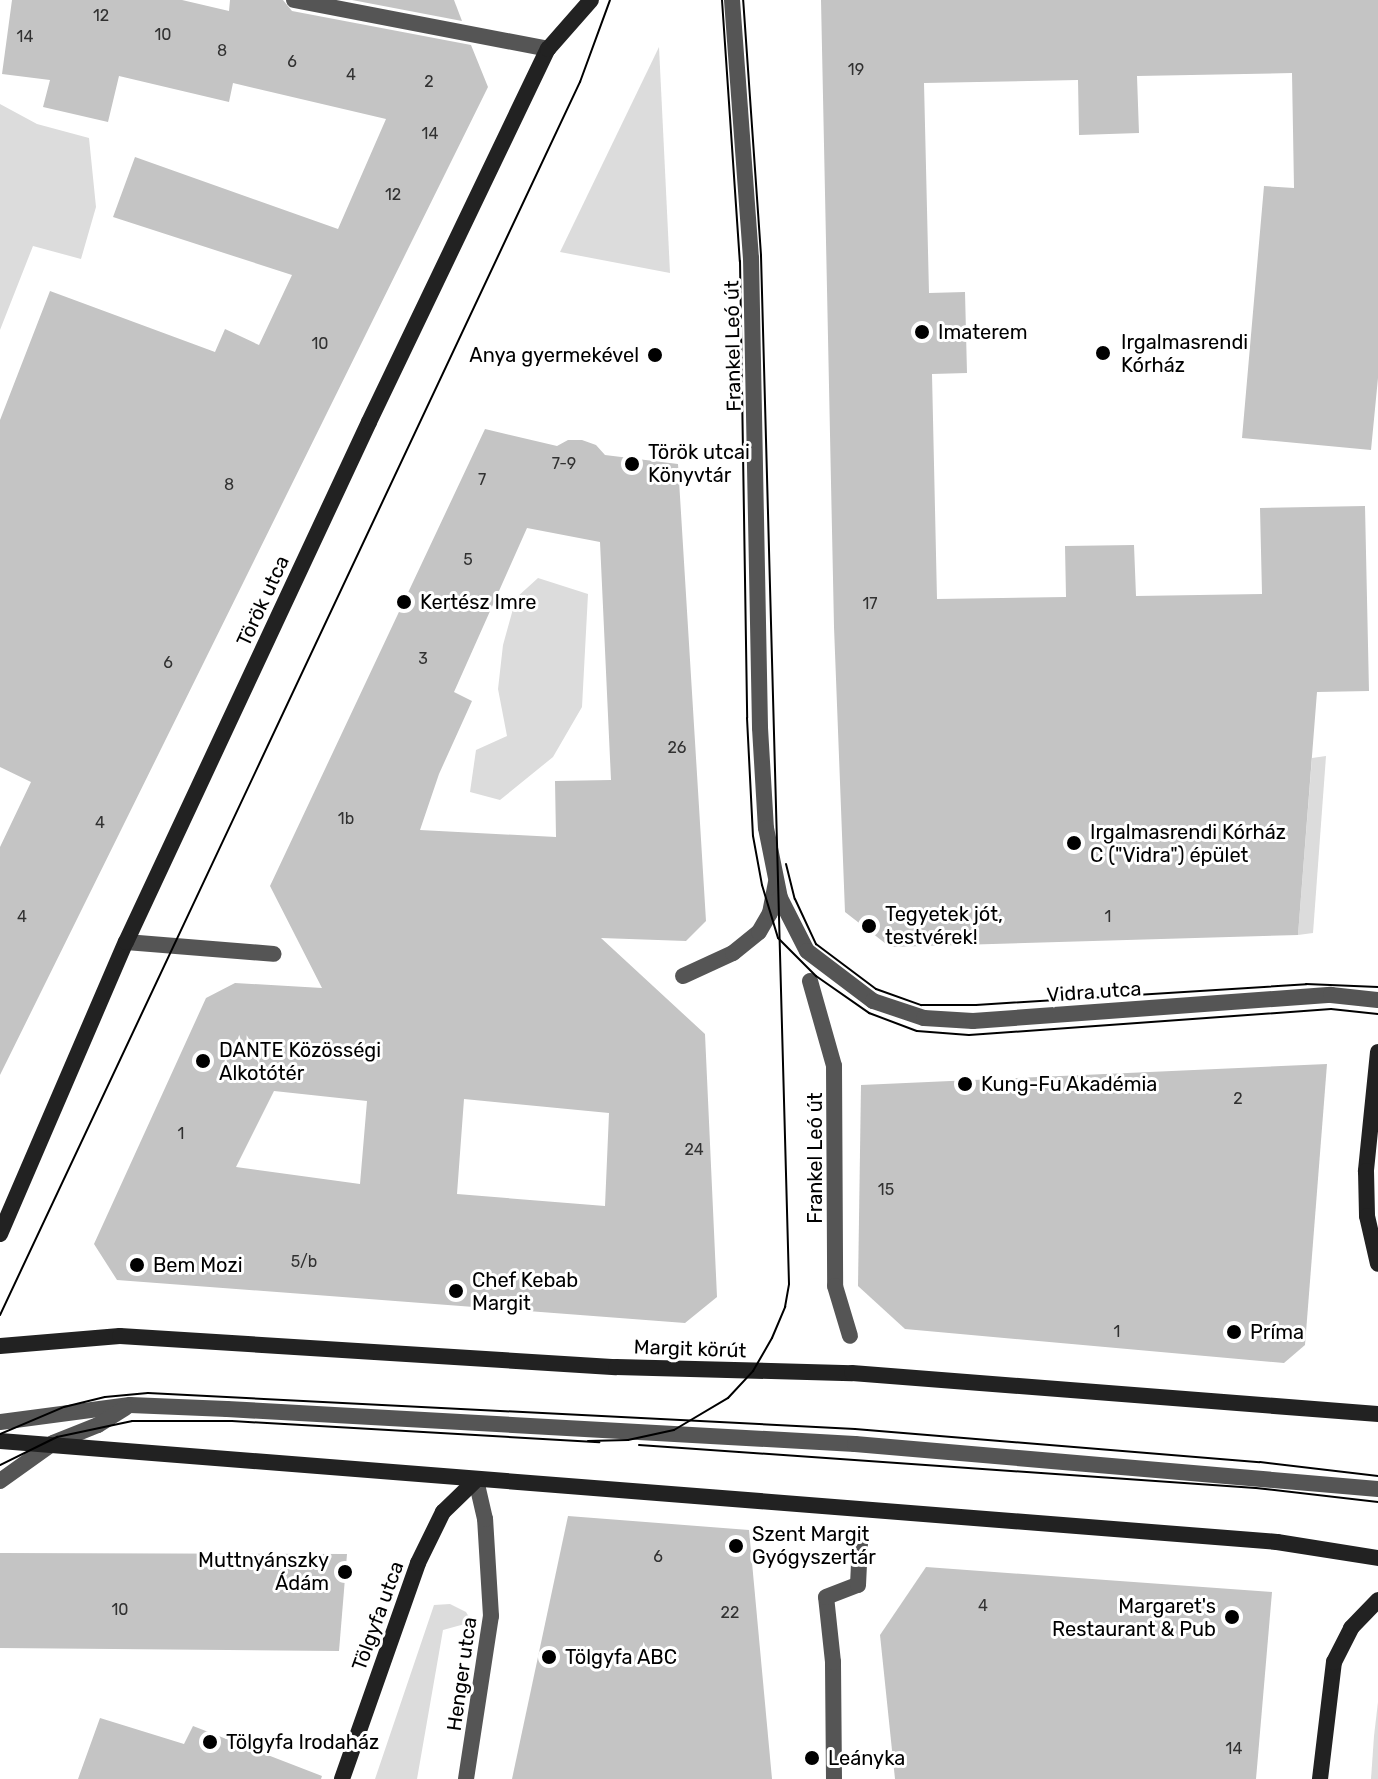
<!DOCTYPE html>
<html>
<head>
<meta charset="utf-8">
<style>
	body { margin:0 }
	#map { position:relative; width:1378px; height:1779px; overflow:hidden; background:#fff; font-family:Rubik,sans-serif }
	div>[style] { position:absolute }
	.green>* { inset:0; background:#dcdcdc }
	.building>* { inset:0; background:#c4c4c4 }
	.lane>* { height:16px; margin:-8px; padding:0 8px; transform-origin:8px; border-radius:8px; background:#555 }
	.street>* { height:16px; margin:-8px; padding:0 8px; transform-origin:8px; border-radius:8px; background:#555 }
	.secondary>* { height:16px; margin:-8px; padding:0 8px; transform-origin:8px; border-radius:8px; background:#222 }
	.tram>* { height:2px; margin:-1px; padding:0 1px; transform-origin:1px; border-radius:1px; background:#000 }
	.dots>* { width:22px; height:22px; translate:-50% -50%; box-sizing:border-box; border:4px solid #fff; border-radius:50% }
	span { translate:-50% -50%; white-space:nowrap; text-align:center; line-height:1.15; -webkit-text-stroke:6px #fff; paint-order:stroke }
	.number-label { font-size:16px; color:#313131 }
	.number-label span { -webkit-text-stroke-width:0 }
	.poi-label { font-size:20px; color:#000 }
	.left { translate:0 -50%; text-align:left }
	.right { translate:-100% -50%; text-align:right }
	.street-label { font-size:20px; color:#000 }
</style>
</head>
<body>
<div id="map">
	<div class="green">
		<i style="clip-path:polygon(659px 47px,670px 273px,560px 252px)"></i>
		<i style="clip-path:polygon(0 104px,37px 124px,89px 138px,96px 207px,81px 259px,33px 246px,0 330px)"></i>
		<i style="clip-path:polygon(538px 578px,588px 594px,582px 707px,553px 757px,500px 800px,470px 792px,476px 750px,507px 736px,498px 689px,503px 645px,516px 598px)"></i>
		<i style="clip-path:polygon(1326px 756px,1313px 933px,1298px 935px,1312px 758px)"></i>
		<i style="clip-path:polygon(450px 1604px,466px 1612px,472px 1622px,443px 1630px,417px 1779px,375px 1779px,434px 1605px)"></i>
		<i style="clip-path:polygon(1378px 1702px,1378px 1779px,1371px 1779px,1374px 1736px)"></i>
	</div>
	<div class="building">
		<i style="clip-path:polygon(12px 0,182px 0,229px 11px,230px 0,283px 0,292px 11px,471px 45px,488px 87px,0 1075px,0 847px,31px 782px,0 767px,0 420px,50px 291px,215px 352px,225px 329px,259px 345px,292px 275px,113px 217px,135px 157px,338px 229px,386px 119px,233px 83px,229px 102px,119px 76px,108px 122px,43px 107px,50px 80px,2px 74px)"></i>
		<i style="clip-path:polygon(352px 0,454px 0,462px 21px)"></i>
		<i style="clip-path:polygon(821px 0,1378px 0,1378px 378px,1371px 450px,1242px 438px,1264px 186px,1294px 188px,1292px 73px,1137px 76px,1139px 133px,1079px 135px,1078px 80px,924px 83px,929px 293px,965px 292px,967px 373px,932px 374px,937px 599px,1066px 597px,1065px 546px,1134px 545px,1136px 596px,1262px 594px,1260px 508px,1365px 506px,1369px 691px,1317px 692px,1298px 935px,890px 947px,845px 912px,834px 627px)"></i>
		<i style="clip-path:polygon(evenodd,485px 429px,557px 446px,568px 440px,582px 440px,596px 445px,605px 455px,678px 464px,706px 921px,686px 941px,601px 938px,705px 1034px,717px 1297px,685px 1323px,117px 1280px,94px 1244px,206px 998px,235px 983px,322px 988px,270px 886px,485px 429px,527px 528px,600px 542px,611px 780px,555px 781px,556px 837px,420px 830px,439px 774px,472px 701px,454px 692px,527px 528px,485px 429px,274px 1091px,367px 1101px,360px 1184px,236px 1167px,274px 1091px,485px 429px,464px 1099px,609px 1113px,605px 1206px,457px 1194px,464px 1099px)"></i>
		<i style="clip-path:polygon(1327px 1064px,1305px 1345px,1284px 1363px,905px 1329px,858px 1286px,861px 1085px)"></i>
		<i style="clip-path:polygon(568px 1516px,749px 1530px,772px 1779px,512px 1779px)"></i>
		<i style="clip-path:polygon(0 1553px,347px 1554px,339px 1651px,0 1648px)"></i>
		<i style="clip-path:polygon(926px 1567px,1272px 1592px,1256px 1779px,895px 1779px,880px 1635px)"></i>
		<i style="clip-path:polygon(100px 1718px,184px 1744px,193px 1726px,322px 1776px,321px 1779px,78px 1779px)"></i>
	</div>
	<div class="lane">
		<i style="left:126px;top:942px;width:148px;rotate:4.6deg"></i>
		<i style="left:683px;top:976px;width:55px;rotate:-24.7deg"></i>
		<i style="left:733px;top:953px;width:33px;rotate:-39deg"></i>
		<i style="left:759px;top:932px;width:22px;rotate:-60deg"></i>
		<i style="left:770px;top:913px;width:31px;rotate:-79deg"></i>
		<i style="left:0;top:1422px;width:131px;rotate:-7.5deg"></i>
		<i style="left:130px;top:1405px;width:97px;rotate:2.4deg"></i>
		<i style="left:227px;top:1409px;width:629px;rotate:3.19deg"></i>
		<i style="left:855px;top:1444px;width:525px;rotate:4.92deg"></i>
		<i style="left:53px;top:1443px;width:48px;rotate:-21.8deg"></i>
		<i style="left:98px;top:1425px;width:32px;rotate:-32deg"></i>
	</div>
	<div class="street">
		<i style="left:294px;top:0;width:259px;rotate:10.9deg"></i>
		<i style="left:732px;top:0;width:259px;rotate:85.8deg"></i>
		<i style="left:751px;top:258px;width:470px;rotate:88.9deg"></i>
		<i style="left:760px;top:728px;width:100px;rotate:86.6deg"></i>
		<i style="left:766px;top:828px;width:71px;rotate:78.7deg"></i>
		<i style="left:780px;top:898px;width:59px;rotate:63deg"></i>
		<i style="left:807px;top:951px;width:83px;rotate:37.1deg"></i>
		<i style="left:873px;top:1001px;width:54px;rotate:18.4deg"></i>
		<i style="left:924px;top:1018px;width:49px;rotate:3.5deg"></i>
		<i style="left:973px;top:1021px;width:359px;rotate:-4.2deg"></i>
		<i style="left:1331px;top:995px;width:47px;rotate:6.1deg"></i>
		<i style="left:810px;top:981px;width:88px;rotate:74.2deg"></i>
		<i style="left:834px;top:1066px;width:220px;rotate:89.7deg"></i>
		<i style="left:835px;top:1286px;width:52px;rotate:73.3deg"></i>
		<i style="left:0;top:1481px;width:65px;rotate:-35.6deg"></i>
		<i style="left:466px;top:1779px;width:165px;rotate:-81.3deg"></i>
		<i style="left:491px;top:1616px;width:97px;rotate:-93.5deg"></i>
		<i style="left:485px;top:1519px;width:40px;rotate:-103deg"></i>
		<i style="left:834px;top:1779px;width:117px;rotate:-90.5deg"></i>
		<i style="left:833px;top:1662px;width:65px;rotate:-96.1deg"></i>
		<i style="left:826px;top:1597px;width:34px;rotate:-21deg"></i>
		<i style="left:858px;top:1585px;width:42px;rotate:-87.3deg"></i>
	</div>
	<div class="secondary">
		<i style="left:1378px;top:1052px;width:120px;rotate:95.8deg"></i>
		<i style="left:1366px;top:1171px;width:45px;rotate:88.7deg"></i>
		<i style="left:1367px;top:1216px;width:49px;rotate:77.1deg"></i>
		<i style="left:0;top:1234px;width:318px;rotate:-66.7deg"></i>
		<i style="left:126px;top:942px;width:574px;rotate:-64.95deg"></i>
		<i style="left:369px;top:422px;width:414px;rotate:-64.4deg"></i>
		<i style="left:548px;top:49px;width:65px;rotate:-48.7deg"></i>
		<i style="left:0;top:1346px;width:120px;rotate:-4.8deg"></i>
		<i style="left:120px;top:1336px;width:497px;rotate:3.6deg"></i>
		<i style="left:616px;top:1367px;width:236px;rotate:1.5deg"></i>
		<i style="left:852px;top:1373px;width:528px;rotate:4.46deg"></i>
		<i style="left:0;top:1441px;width:1281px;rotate:4.52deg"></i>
		<i style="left:1277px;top:1542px;width:102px;rotate:9deg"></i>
		<i style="left:342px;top:1779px;width:229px;rotate:-70.6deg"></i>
		<i style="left:418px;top:1563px;width:57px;rotate:-63.9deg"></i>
		<i style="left:443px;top:1512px;width:46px;rotate:-44.1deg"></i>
		<i style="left:1320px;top:1779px;width:118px;rotate:-83.2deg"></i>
		<i style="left:1334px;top:1662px;width:38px;rotate:-63deg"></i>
		<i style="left:1351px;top:1628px;width:39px;rotate:-46deg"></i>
	</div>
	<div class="tram">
		<i style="left:722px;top:0;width:262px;rotate:86.1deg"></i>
		<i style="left:740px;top:261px;width:457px;rotate:89.1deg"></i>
		<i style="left:747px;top:718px;width:118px;rotate:87.1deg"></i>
		<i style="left:753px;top:836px;width:50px;rotate:79.6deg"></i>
		<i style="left:762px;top:885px;width:55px;rotate:73.2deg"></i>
		<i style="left:778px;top:938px;width:54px;rotate:45deg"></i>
		<i style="left:816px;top:976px;width:65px;rotate:34.9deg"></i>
		<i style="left:869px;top:1013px;width:51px;rotate:20.6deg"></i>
		<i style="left:917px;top:1031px;width:52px;rotate:4.4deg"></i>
		<i style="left:969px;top:1035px;width:363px;rotate:-4.1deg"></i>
		<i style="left:1331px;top:1009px;width:47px;rotate:6.1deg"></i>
		<i style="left:786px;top:864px;width:36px;rotate:76deg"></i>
		<i style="left:795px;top:899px;width:50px;rotate:65deg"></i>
		<i style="left:816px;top:944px;width:75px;rotate:36.9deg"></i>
		<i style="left:876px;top:989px;width:48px;rotate:19.6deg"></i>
		<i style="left:921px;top:1005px;width:55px"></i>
		<i style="left:976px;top:1005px;width:331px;rotate:-3.6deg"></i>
		<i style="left:1306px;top:984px;width:72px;rotate:2.4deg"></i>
		<i style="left:0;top:1315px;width:1363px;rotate:-64.81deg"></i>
		<i style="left:580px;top:82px;width:87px;rotate:-69.9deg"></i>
		<i style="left:0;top:1434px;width:69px;rotate:-22.9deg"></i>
		<i style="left:64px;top:1407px;width:42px;rotate:-13.7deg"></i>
		<i style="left:105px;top:1397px;width:43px;rotate:-5.3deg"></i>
		<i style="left:148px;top:1393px;width:708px;rotate:2.91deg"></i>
		<i style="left:855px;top:1429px;width:406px;rotate:4.7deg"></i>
		<i style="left:1260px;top:1462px;width:119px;rotate:6.8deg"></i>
		<i style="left:588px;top:1441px;width:40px;rotate:-1.4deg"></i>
		<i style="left:628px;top:1440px;width:47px;rotate:-12.3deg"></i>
		<i style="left:674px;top:1430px;width:63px;rotate:-30.7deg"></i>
		<i style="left:728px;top:1398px;width:37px;rotate:-47deg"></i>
		<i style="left:753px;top:1371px;width:38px;rotate:-60deg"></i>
		<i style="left:772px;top:1338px;width:34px;rotate:-67deg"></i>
		<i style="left:785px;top:1307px;width:23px;rotate:-80deg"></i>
		<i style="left:789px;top:1284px;width:1029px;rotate:-91.56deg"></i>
		<i style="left:761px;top:255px;width:256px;rotate:-94deg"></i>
		<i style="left:639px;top:1445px;width:618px;rotate:3.99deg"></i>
		<i style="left:1256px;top:1488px;width:123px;rotate:6.5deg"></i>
		<i style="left:0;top:1465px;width:64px;rotate:-26.2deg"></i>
		<i style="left:57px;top:1437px;width:77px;rotate:-12deg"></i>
		<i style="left:132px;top:1421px;width:100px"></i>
		<i style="left:232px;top:1421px;width:368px;rotate:3.3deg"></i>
	</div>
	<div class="dots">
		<i style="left:922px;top:332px;background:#000"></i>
		<i style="left:1103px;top:353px;background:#000"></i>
		<i style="left:655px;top:355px;background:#000"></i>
		<i style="left:632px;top:464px;background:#000"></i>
		<i style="left:404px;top:602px;background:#000"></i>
		<i style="left:1074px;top:843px;background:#000"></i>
		<i style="left:869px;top:926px;background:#000"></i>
		<i style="left:203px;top:1061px;background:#000"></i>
		<i style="left:965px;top:1084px;background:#000"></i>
		<i style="left:137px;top:1265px;background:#000"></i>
		<i style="left:456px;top:1291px;background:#000"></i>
		<i style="left:1234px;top:1332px;background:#000"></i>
		<i style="left:736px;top:1546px;background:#000"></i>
		<i style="left:345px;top:1572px;background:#000"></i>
		<i style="left:1232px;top:1617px;background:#000"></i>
		<i style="left:549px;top:1657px;background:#000"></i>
		<i style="left:210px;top:1742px;background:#000"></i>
		<i style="left:812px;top:1758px;background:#000"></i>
	</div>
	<div class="number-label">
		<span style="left:101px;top:16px">12</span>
		<span style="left:163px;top:35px">10</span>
		<span style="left:25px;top:37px">14</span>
		<span style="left:222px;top:51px">8</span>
		<span style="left:292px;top:62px">6</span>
		<span style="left:856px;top:70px">19</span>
		<span style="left:351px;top:75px">4</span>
		<span style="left:429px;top:82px">2</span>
		<span style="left:430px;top:134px">14</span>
		<span style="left:393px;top:195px">12</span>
		<span style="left:320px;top:344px">10</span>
		<span style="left:564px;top:464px">7-9</span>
		<span style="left:482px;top:480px">7</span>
		<span style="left:229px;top:485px">8</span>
		<span style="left:468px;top:560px">5</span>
		<span style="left:870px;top:604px">17</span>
		<span style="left:423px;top:659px">3</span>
		<span style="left:168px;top:663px">6</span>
		<span style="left:677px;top:748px">26</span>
		<span style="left:346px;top:819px">1b</span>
		<span style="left:100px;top:823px">4</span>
		<span style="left:22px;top:917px">4</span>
		<span style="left:1108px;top:917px">1</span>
		<span style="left:1238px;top:1099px">2</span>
		<span style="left:181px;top:1134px">1</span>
		<span style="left:694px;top:1150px">24</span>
		<span style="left:886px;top:1190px">15</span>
		<span style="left:304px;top:1262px">5/b</span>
		<span style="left:1117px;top:1332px">1</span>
		<span style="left:658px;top:1557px">6</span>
		<span style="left:983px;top:1606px">4</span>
		<span style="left:120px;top:1610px">10</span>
		<span style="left:730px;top:1613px">22</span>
		<span style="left:1234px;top:1749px">14</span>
	</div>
	<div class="poi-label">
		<span class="left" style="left:938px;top:332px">Imaterem</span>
		<span class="left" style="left:1121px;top:354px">Irgalmasrendi<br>Kórház</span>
		<span class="right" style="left:639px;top:355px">Anya gyermekével</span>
		<span class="left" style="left:648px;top:464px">Török utcai<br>Könyvtár</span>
		<span class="left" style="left:420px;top:602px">Kertész Imre</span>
		<span class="left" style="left:1090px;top:844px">Irgalmasrendi Kórház<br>C ("Vidra") épület</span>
		<span class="left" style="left:885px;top:926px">Tegyetek jót,<br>testvérek!</span>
		<span class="left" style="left:219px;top:1062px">DANTE Közösségi<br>Alkotótér</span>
		<span class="left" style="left:981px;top:1084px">Kung-Fu Akadémia</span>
		<span class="left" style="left:153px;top:1265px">Bem Mozi</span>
		<span class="left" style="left:472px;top:1292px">Chef Kebab<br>Margit</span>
		<span class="left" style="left:1250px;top:1332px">Príma</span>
		<span class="left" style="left:752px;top:1546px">Szent Margit<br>Gyógyszertár</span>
		<span class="right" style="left:329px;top:1572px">Muttnyánszky<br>Ádám</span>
		<span class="right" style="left:1216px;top:1618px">Margaret's<br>Restaurant &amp; Pub</span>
		<span class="left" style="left:565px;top:1657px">Tölgyfa ABC</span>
		<span class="left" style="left:226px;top:1742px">Tölgyfa Irodaház</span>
		<span class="left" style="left:828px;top:1758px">Leányka</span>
	</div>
	<div class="street-label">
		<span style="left:733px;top:346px;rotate:-91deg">Frankel Leó út</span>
		<span style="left:263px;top:601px;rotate:-65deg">Török utca</span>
		<span style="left:1094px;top:992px;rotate:-4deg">Vidra utca</span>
		<span style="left:815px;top:1158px;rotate:-90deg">Frankel Leó út</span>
		<span style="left:690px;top:1349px;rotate:2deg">Margit körút</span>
		<span style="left:378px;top:1616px;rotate:-70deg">Tölgyfa utca</span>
		<span style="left:462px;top:1674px;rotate:-82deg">Henger utca</span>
	</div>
</div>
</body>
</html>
